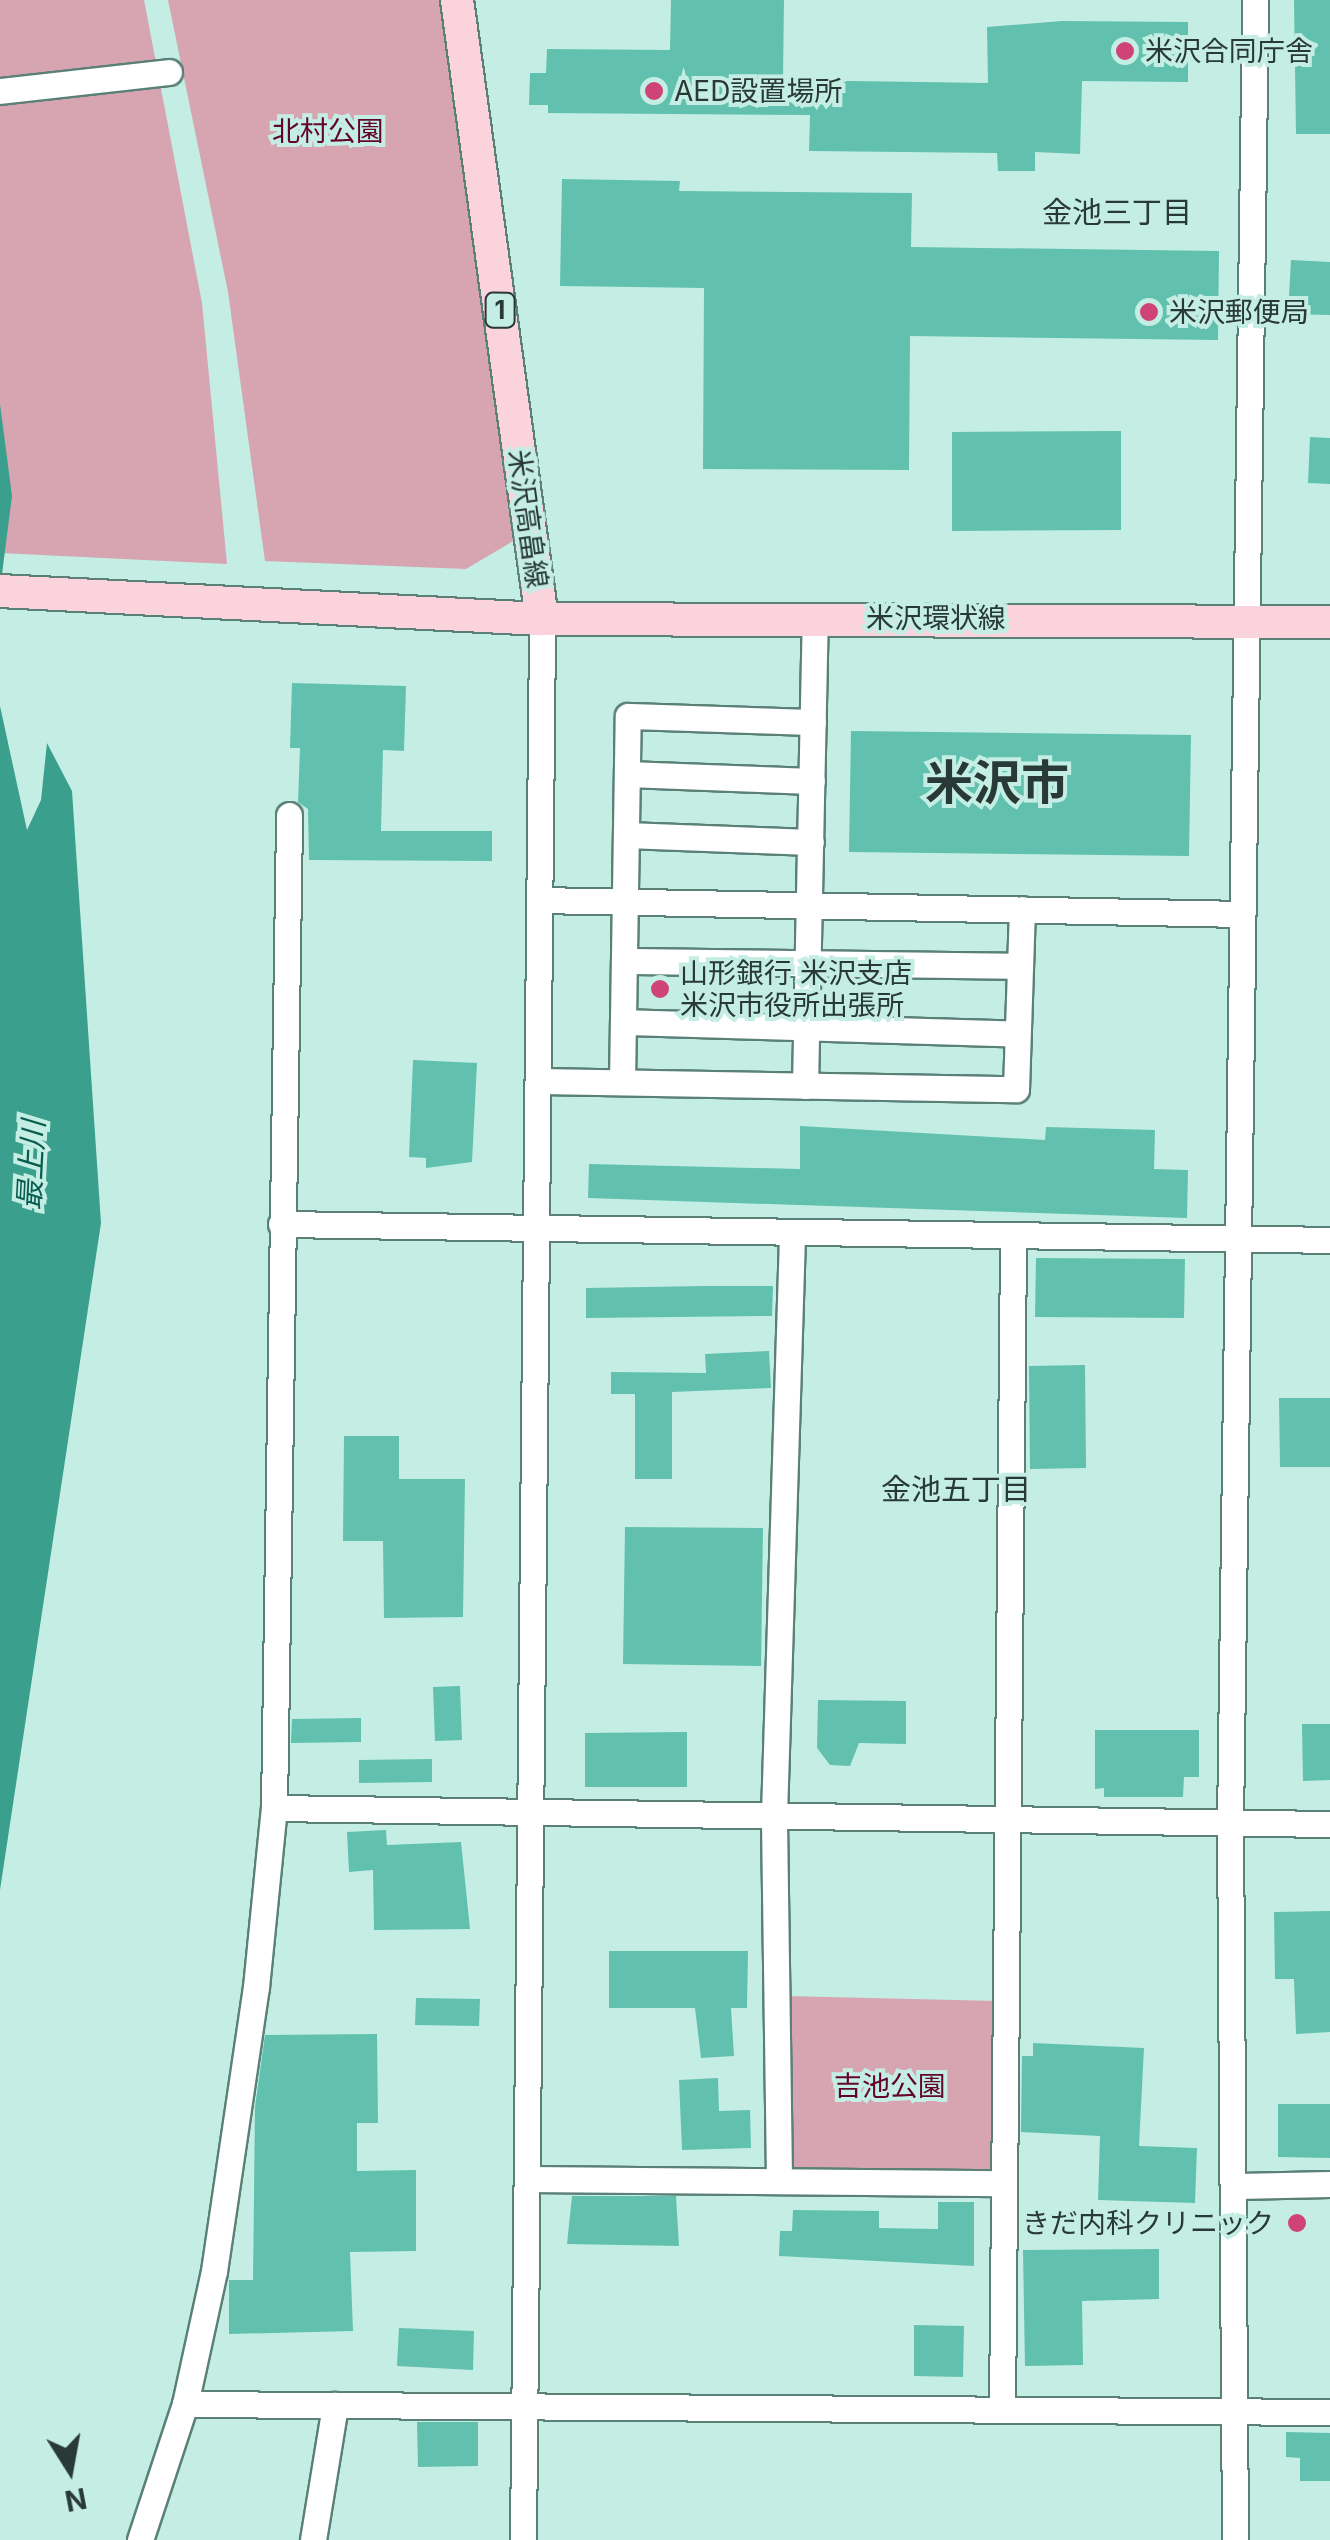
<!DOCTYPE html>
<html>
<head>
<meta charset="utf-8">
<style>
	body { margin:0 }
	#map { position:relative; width:1330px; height:2540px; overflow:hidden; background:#c4eee4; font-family:Inter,"Noto Sans JP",sans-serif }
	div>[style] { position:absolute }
	.green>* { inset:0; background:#d7a5b2 }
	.water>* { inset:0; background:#3b9f8d }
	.building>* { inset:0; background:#61c1ae }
	.roads { filter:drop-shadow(2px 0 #5a8077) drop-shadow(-2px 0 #5a8077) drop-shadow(0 2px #5a8077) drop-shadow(0 -2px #5a8077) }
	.minor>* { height:25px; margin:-12.5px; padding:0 12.5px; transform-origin:12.5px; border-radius:12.5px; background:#fff }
	.major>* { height:32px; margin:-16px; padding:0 16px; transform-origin:16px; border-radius:16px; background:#fad3dd }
	.dots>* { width:28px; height:28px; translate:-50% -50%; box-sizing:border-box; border:5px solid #c4eee4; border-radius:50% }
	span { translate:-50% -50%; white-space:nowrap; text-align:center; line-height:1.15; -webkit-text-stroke:8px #c4eee4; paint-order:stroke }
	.shield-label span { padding:2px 8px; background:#c4eee4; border:2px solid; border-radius:8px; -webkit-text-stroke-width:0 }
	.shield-label { font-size:25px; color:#293935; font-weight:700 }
	.poi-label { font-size:28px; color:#293935 }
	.left { translate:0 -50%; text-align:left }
	.right { translate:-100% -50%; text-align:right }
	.park-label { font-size:28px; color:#62042f }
	.street-label { font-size:28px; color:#293935 }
	.neighbourhood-label { font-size:30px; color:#293935 }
	.water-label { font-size:30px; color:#095d50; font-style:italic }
	.town-label { font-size:48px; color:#293935; font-weight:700 }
	.north { position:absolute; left:20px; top:2420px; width:100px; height:100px; -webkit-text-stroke:8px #c4eee4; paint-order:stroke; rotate:169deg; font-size:28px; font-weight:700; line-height:40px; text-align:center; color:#293935 }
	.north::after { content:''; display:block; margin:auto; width:35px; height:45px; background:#293935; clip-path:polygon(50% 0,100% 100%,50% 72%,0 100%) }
</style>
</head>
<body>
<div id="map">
	<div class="green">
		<i style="clip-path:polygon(0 0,144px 0,202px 303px,227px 564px,0 553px)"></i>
		<i style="clip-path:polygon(168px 0,441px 0,520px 537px,466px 569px,265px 561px,228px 292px)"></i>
		<i style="clip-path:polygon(784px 1996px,998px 2001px,995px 2173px,784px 2170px)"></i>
	</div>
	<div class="water">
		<i style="clip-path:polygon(0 404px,12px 496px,0 590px)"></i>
		<i style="clip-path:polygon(0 706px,27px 830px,41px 800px,47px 743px,72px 791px,101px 1223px,0 1890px)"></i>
	</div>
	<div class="building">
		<i style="clip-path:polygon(671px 0,784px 0,783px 80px,988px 83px,987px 27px,1062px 21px,1188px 22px,1188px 82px,1082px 81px,1080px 154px,1035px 152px,1035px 171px,998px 171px,997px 153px,809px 151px,810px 115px,548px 113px,548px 105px,529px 105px,530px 73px,546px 73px,547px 49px,670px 50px)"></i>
		<i style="clip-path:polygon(1294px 0,1330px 0,1330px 134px,1296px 134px)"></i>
		<i style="clip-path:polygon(562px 179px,680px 181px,679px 191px,912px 193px,911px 247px,1219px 251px,1218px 340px,910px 336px,909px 470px,703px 469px,704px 288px,560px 286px)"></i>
		<i style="clip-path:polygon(1291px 260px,1330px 262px,1330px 315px,1288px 314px)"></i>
		<i style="clip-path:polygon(1121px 431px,1121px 530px,952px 531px,952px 432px)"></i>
		<i style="clip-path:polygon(1310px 437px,1330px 438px,1330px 484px,1308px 483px)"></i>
		<i style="clip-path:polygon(292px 683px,406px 686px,404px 751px,383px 750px,381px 831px,492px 831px,492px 861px,309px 860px,308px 809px,298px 802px,300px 748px,290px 748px)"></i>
		<i style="clip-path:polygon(851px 731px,1191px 735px,1189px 856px,849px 852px)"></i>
		<i style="clip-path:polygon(413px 1060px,477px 1063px,472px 1162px,426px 1168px,426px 1158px,409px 1157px)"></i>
		<i style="clip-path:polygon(800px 1126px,1045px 1140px,1046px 1127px,1155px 1130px,1154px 1169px,1188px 1170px,1187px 1218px,588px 1198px,589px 1164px,800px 1169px)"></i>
		<i style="clip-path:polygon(1036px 1258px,1185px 1259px,1184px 1318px,1035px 1317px)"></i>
		<i style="clip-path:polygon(706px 1286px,773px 1286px,772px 1316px,586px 1318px,586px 1288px)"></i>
		<i style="clip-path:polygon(769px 1351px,771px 1388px,672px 1392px,672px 1479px,635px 1479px,635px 1394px,611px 1394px,611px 1372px,706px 1373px,705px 1354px)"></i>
		<i style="clip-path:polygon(1085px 1365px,1086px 1468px,1030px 1469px,1029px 1366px)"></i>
		<i style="clip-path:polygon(1279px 1398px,1330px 1398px,1330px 1467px,1280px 1467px)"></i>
		<i style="clip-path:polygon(344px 1436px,399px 1436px,399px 1479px,465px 1479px,463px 1617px,384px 1618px,383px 1541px,343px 1541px)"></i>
		<i style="clip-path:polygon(625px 1527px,763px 1528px,761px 1666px,623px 1664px)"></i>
		<i style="clip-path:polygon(460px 1686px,462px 1740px,435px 1741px,433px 1687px)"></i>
		<i style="clip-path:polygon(818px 1700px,906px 1701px,906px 1744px,859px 1743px,850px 1766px,830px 1765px,817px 1748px)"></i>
		<i style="clip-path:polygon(361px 1718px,361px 1742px,291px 1743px,292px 1719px)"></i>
		<i style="clip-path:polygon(1302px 1724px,1330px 1724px,1330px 1780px,1303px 1781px)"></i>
		<i style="clip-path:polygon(1095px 1730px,1199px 1730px,1199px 1777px,1184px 1777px,1183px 1797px,1104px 1797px,1104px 1788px,1095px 1789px)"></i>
		<i style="clip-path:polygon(687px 1732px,687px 1787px,585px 1787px,585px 1733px)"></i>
		<i style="clip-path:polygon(432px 1759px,432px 1782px,359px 1783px,359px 1760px)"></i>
		<i style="clip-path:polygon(386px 1830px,387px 1845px,461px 1842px,470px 1929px,374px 1930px,373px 1870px,349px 1872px,347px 1832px)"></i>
		<i style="clip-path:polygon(1330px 1911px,1330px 2032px,1296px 2034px,1294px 1979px,1275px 1979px,1274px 1912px)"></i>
		<i style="clip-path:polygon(609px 1951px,748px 1951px,747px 2008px,731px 2008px,734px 2056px,701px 2058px,695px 2008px,609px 2008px)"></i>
		<i style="clip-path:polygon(416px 1998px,480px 1999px,479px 2026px,415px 2025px)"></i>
		<i style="clip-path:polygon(377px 2034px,378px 2123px,357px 2123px,357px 2171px,416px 2170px,416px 2251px,350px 2252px,353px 2331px,229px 2334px,229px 2280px,253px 2280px,255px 2107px,265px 2035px)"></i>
		<i style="clip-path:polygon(1033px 2043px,1144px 2048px,1139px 2146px,1197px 2148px,1195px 2203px,1098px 2200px,1100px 2136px,1021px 2132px,1022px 2056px,1033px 2056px)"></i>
		<i style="clip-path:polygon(718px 2078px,719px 2111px,750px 2110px,751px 2148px,682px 2150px,679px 2080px)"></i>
		<i style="clip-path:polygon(1278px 2104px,1330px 2104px,1330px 2158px,1278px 2157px)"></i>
		<i style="clip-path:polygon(572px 2196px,676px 2196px,679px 2246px,567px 2244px)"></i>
		<i style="clip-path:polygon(938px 2202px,974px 2202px,974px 2266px,779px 2256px,780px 2231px,792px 2231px,793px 2210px,879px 2211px,879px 2228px,938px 2229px)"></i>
		<i style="clip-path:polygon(1159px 2249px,1159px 2299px,1082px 2301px,1083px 2365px,1025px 2366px,1023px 2250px)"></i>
		<i style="clip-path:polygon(914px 2325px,964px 2326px,963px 2377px,914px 2376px)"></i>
		<i style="clip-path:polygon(399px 2328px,474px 2331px,473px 2370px,397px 2366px)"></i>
		<i style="clip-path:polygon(417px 2422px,478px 2422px,478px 2466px,418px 2467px)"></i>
		<i style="clip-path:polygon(1286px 2432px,1330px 2433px,1330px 2481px,1300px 2481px,1300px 2458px,1286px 2457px)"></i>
	</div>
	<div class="roads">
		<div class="minor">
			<i style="left:0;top:91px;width:170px;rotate:-6.4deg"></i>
			<i style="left:627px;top:774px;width:185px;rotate:2.2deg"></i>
			<i style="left:626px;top:835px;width:185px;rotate:2.2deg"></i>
			<i style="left:539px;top:900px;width:701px;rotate:1.14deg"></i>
			<i style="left:624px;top:961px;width:396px;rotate:0.7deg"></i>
			<i style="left:623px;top:1022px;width:394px;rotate:1.7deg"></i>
			<i style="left:538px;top:1081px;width:478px;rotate:1deg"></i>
			<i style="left:1016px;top:1089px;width:180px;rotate:-88.1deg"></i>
			<i style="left:622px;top:1082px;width:366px;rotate:-89.1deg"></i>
			<i style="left:628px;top:716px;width:185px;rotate:1.9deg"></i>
			<i style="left:805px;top:1086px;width:467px;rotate:-88.8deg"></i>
			<i style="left:281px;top:1224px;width:1049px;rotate:0.87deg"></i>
			<i style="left:274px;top:1808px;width:1056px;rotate:0.87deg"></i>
			<i style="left:779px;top:2178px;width:363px;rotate:-90.8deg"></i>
			<i style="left:774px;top:1815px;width:580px;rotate:-88.22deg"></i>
			<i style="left:528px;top:2179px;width:476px;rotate:0.5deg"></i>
			<i style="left:1237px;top:2186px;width:93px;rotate:-1.2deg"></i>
			<i style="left:185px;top:2404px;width:1145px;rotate:0.4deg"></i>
			<i style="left:1002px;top:2410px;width:1173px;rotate:-89.46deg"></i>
			<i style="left:140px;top:2540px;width:143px;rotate:-71.7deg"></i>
			<i style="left:185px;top:2404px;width:136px;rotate:-77.7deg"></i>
			<i style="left:214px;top:2271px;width:287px;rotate:-81.6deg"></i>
			<i style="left:256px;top:1987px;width:180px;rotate:-84.3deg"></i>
			<i style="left:274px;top:1808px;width:993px;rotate:-89.13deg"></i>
			<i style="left:313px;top:2540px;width:137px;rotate:-80.7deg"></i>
			<i style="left:523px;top:2540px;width:1921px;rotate:-89.43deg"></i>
			<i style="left:1235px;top:2540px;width:717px;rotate:-90.4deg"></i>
			<i style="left:1230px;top:1823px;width:1823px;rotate:-89.21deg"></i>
		</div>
		<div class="major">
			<i style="left:457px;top:0;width:625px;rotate:82.18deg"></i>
			<i style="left:0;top:591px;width:543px;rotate:2.96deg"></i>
			<i style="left:542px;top:619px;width:788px;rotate:0.22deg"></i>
		</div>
	</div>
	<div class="dots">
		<i style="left:1125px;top:51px;background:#cf4377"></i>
		<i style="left:654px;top:91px;background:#cf4377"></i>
		<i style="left:1149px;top:312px;background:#cf4377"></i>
		<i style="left:660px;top:989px;background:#cf4377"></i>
		<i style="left:1297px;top:2223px;background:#cf4377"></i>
	</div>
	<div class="shield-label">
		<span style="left:500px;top:310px">1</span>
	</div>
	<div class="poi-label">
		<span class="left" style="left:1145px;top:51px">米沢合同庁舎</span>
		<span class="left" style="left:674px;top:91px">AED設置場所</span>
		<span class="left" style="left:1169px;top:312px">米沢郵便局</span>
		<span class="left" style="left:680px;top:989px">山形銀行 米沢支店<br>米沢市役所出張所</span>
		<span class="right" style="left:1274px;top:2223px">きだ内科クリニック</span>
	</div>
	<div class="park-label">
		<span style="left:328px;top:131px">北村公園</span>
		<span style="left:890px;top:2086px">吉池公園</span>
	</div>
	<div class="street-label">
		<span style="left:528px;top:519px;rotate:82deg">米沢高畠線</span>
		<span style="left:936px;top:618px">米沢環状線</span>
	</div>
	<div class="neighbourhood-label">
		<span style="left:1117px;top:212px">金池三丁目</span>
		<span style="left:956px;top:1489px">金池五丁目</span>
	</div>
	<div class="water-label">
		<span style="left:31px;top:1165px;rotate:-87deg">最上川</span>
	</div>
	<div class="town-label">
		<span style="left:997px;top:783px">米沢市</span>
	</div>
	<div class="north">N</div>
</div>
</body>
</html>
